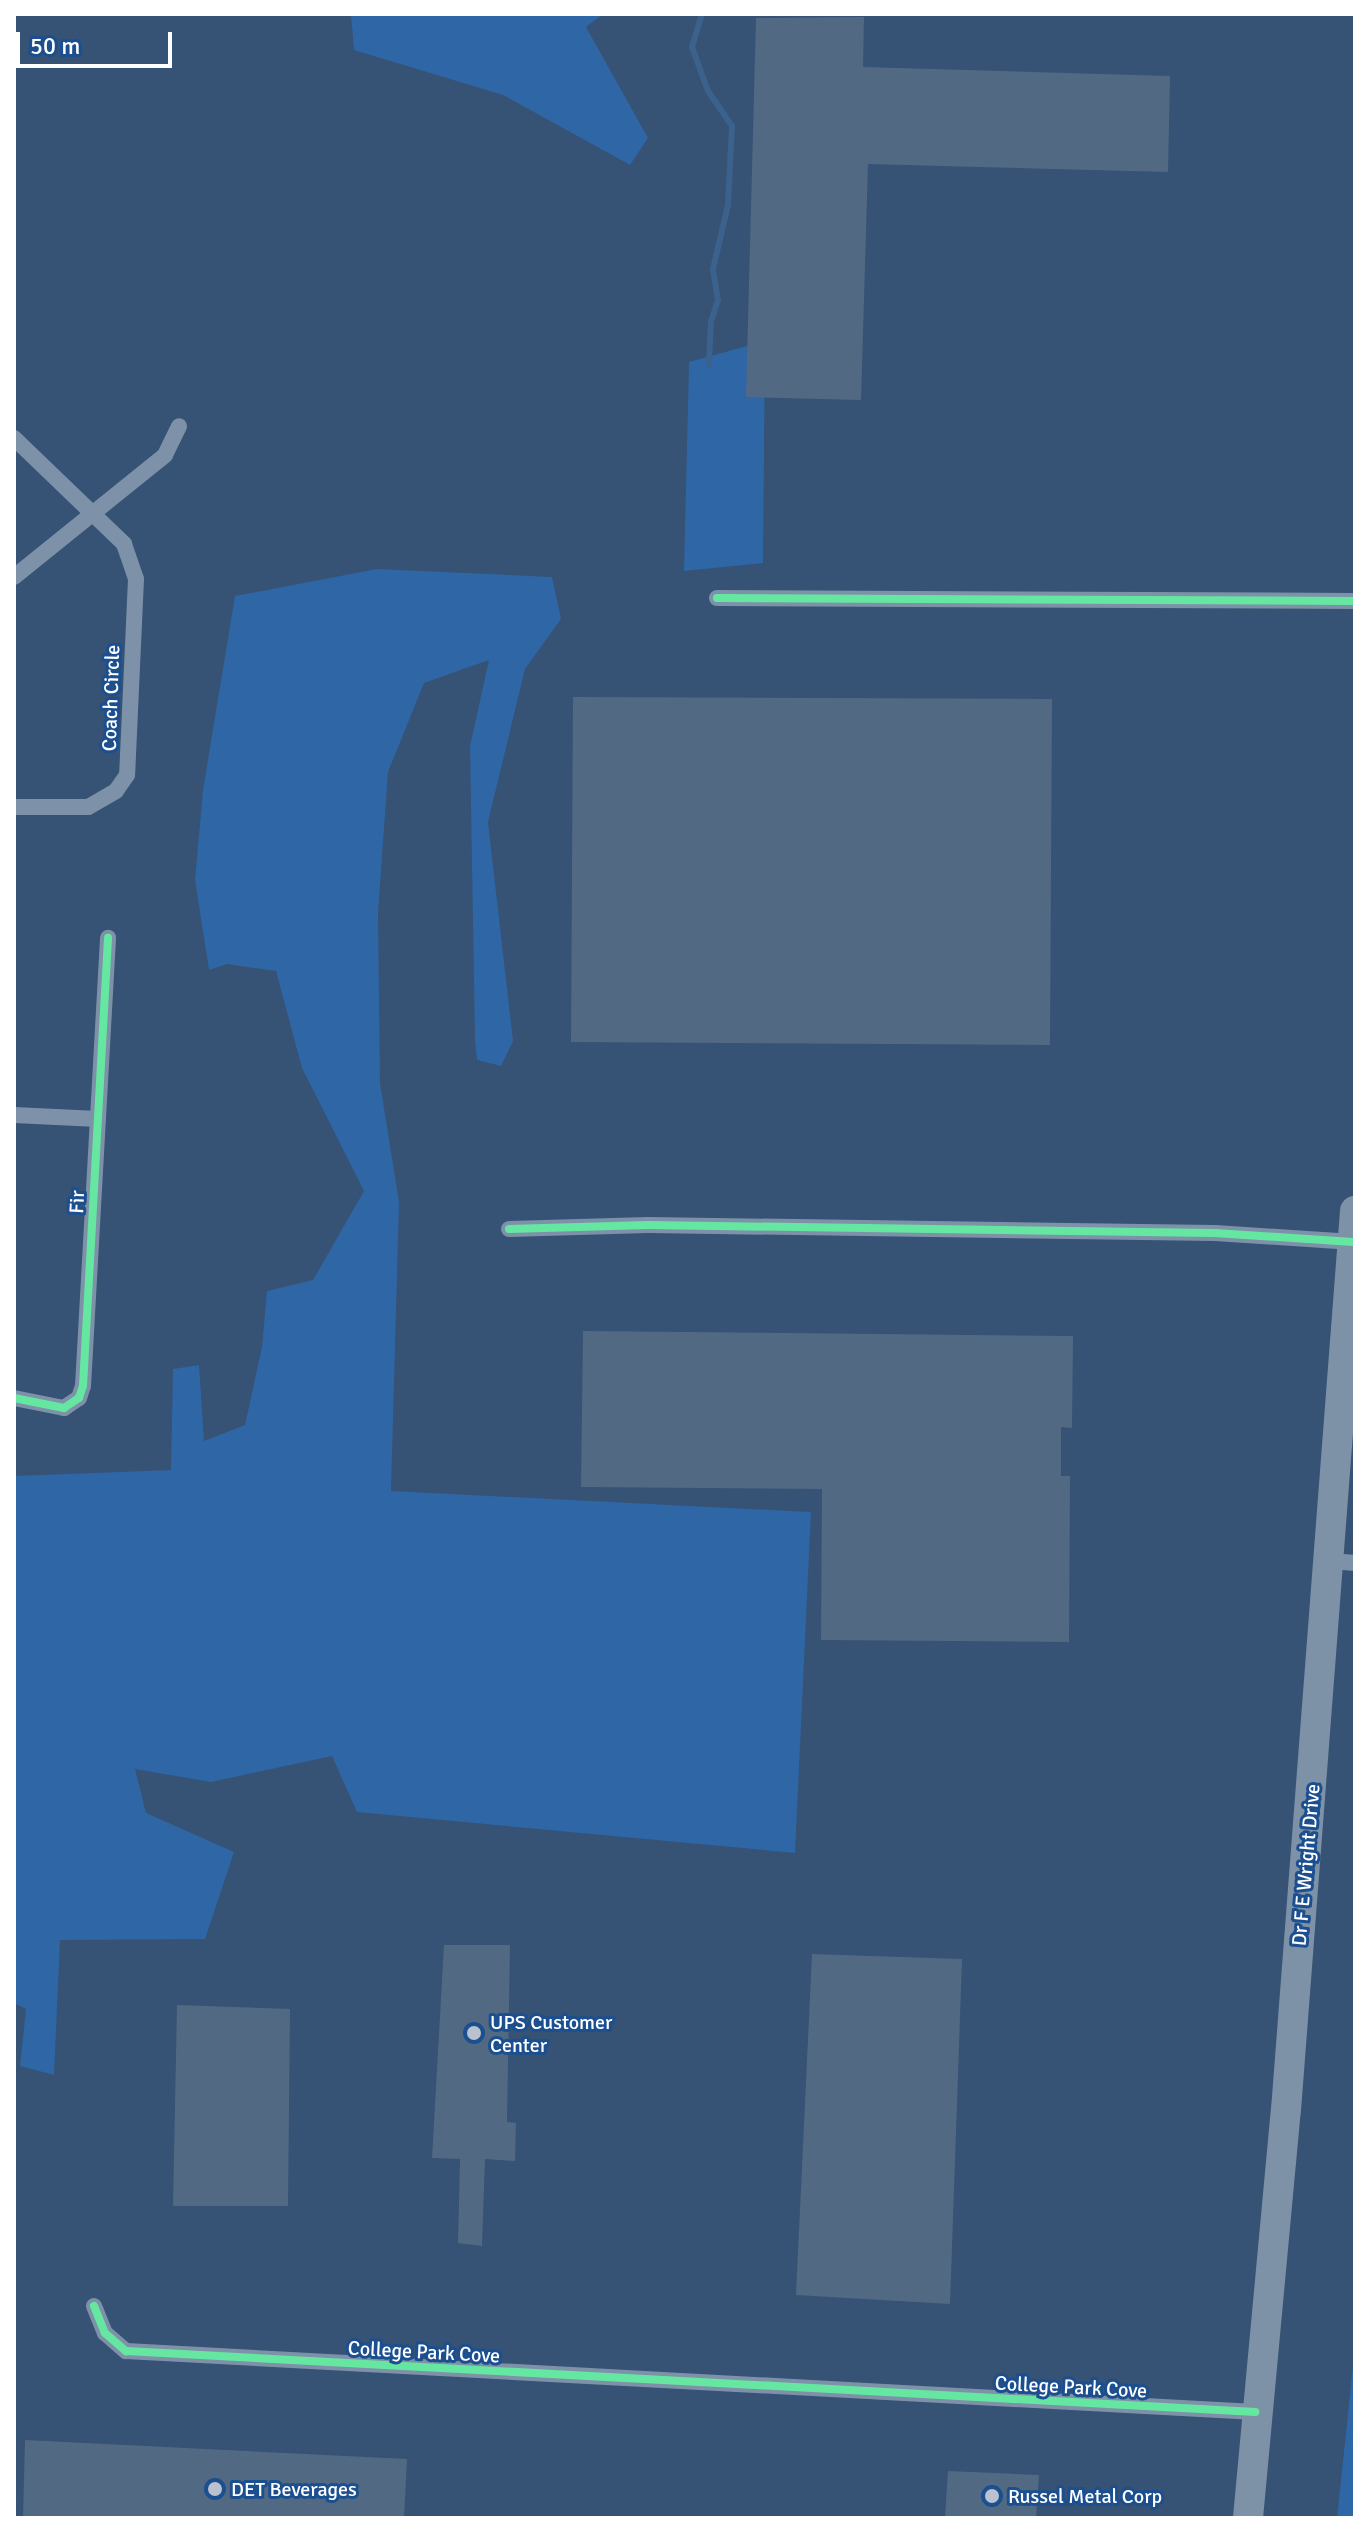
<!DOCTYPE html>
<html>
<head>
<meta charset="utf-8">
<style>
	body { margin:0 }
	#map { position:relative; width:1369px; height:2532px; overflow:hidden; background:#365274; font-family:Signika,sans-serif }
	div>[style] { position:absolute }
	.green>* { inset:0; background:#2f66a5 }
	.stream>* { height:6px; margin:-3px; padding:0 3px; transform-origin:3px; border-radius:3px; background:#3b618d }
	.building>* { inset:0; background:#526984 }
	.street>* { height:16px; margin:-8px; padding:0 8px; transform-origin:8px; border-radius:8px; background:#7d92a8 }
	.highway>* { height:30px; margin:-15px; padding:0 15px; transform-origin:15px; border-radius:15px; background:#7e92a7 }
	.cycleway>* { height:8px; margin:-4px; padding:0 4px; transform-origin:4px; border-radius:4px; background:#66e7a1 }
	.dots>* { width:22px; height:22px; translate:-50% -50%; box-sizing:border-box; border:4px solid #1b4f8f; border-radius:50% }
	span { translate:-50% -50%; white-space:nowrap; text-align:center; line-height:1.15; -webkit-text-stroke:6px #1b4f8f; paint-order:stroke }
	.street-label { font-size:20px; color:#fff }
	.poi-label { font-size:20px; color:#fff }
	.left { translate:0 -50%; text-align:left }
	.frame { position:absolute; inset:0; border:16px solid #fff; pointer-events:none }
	.scale { position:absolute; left:16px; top:32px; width:156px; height:36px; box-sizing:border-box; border:4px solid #fff; border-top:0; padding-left:10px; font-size:24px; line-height:28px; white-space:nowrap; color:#fff; -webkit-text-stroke:6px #1b4f8f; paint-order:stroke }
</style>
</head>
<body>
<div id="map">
	<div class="green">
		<i style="clip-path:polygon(351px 14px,603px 14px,586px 27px,648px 138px,630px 165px,503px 95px,354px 50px)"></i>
		<i style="clip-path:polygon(765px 341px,763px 563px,684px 571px,689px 362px)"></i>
		<i style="clip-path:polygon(377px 569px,552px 577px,561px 619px,525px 669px,488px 822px,513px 1041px,501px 1066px,477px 1060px,475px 1040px,470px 746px,489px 660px,424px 683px,388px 772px,378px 913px,380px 1083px,399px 1202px,391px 1491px,811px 1512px,795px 1853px,357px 1812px,332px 1756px,211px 1782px,135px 1769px,146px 1813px,234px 1852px,205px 1939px,60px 1940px,54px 2075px,20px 2066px,26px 2009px,14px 2003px,14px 1476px,171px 1470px,173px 1369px,199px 1365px,204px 1441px,245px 1425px,262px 1347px,267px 1291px,313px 1280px,364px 1191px,302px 1068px,276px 971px,227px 964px,209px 970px,195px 880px,203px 790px,235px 596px)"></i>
		<i style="clip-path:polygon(1355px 2347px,1355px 2518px,1337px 2518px)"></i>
	</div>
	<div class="stream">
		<i style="left:702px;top:14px;width:34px;rotate:107deg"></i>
		<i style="left:692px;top:47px;width:47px;rotate:70deg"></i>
		<i style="left:708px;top:91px;width:42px;rotate:55.6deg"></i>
		<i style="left:732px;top:126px;width:79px;rotate:92.9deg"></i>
		<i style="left:728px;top:205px;width:66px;rotate:103.2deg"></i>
		<i style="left:713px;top:269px;width:31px;rotate:81deg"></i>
		<i style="left:718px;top:300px;width:22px;rotate:108deg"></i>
		<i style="left:711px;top:321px;width:43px;rotate:92.7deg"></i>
	</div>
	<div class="building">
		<i style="clip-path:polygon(864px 17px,863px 67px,1170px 76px,1168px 172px,868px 164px,861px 400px,746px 397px,756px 18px)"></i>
		<i style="clip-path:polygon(573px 697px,1052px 699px,1050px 1045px,571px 1042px)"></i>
		<i style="clip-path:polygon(583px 1331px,1073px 1336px,1072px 1428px,1061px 1427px,1061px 1476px,1070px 1476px,1069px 1642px,821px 1640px,822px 1489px,581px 1487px)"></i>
		<i style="clip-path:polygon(444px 1945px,510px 1945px,507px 2122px,516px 2123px,515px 2161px,485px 2159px,482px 2246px,458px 2243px,460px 2159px,432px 2158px)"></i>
		<i style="clip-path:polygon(812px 1954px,962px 1959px,950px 2304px,796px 2295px)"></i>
		<i style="clip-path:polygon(177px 2005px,290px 2009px,288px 2206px,173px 2206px)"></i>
		<i style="clip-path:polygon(25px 2440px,407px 2459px,404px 2518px,23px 2518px)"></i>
		<i style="clip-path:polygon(948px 2471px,1039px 2475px,1036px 2518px,945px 2518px)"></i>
	</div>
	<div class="street">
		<i style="left:14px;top:438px;width:153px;rotate:43.9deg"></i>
		<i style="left:124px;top:544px;width:37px;rotate:71deg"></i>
		<i style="left:136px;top:579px;width:196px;rotate:92.6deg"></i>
		<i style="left:127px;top:775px;width:19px;rotate:125deg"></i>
		<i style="left:116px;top:791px;width:32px;rotate:150deg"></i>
		<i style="left:88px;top:807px;width:74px;rotate:180deg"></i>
		<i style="left:14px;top:577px;width:194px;rotate:-38.9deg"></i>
		<i style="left:165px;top:455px;width:32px;rotate:-64deg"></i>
		<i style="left:717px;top:598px;width:638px;rotate:0.27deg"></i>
		<i style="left:14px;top:1115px;width:84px;rotate:2.7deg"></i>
		<i style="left:509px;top:1229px;width:139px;rotate:-1.6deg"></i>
		<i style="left:648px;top:1225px;width:567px;rotate:0.81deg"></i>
		<i style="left:1215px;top:1233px;width:138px;rotate:3.7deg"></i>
		<i style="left:14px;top:1398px;width:51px;rotate:11.3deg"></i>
		<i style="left:64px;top:1408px;width:18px;rotate:-34deg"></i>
		<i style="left:79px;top:1398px;width:13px;rotate:-72deg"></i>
		<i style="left:83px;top:1386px;width:449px;rotate:-86.8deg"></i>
		<i style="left:1331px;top:1561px;width:24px;rotate:5deg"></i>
		<i style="left:94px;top:2306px;width:29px;rotate:68deg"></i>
		<i style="left:105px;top:2333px;width:28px;rotate:41deg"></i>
		<i style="left:126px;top:2351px;width:1131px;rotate:3.09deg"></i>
	</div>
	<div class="highway">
		<i style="left:1248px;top:2518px;width:410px;rotate:-84.7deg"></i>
		<i style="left:1286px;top:2110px;width:902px;rotate:-85.61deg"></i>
	</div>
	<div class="cycleway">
		<i style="left:717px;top:598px;width:638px;rotate:0.27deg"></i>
		<i style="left:509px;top:1229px;width:139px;rotate:-1.6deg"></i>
		<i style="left:648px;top:1225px;width:567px;rotate:0.81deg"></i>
		<i style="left:1215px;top:1233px;width:138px;rotate:3.7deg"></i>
		<i style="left:14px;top:1398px;width:51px;rotate:11.3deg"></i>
		<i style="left:64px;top:1408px;width:18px;rotate:-34deg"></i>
		<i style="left:79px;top:1398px;width:13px;rotate:-72deg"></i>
		<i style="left:83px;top:1386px;width:449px;rotate:-86.8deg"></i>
		<i style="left:94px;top:2306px;width:29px;rotate:68deg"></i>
		<i style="left:105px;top:2333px;width:28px;rotate:41deg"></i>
		<i style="left:126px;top:2351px;width:1131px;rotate:3.09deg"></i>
	</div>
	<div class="dots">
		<i style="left:474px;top:2033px;background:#b9c2ce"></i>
		<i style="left:215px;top:2489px;background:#b9c2ce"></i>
		<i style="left:992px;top:2496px;background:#b9c2ce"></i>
	</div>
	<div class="street-label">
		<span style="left:111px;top:698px;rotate:-88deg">Coach Circle</span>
		<span style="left:77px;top:1202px;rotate:-87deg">Fir</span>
		<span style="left:1306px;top:1865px;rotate:-85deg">Dr F E Wright Drive</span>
		<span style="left:424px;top:2352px;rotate:3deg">College Park Cove</span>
		<span style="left:1071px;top:2387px;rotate:3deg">College Park Cove</span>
	</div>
	<div class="poi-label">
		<span class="left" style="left:490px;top:2034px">UPS Customer<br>Center</span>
		<span class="left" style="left:231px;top:2489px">DET Beverages</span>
		<span class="left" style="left:1008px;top:2496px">Russel Metal Corp</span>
	</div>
	<div class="frame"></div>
	<div class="scale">50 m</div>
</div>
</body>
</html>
